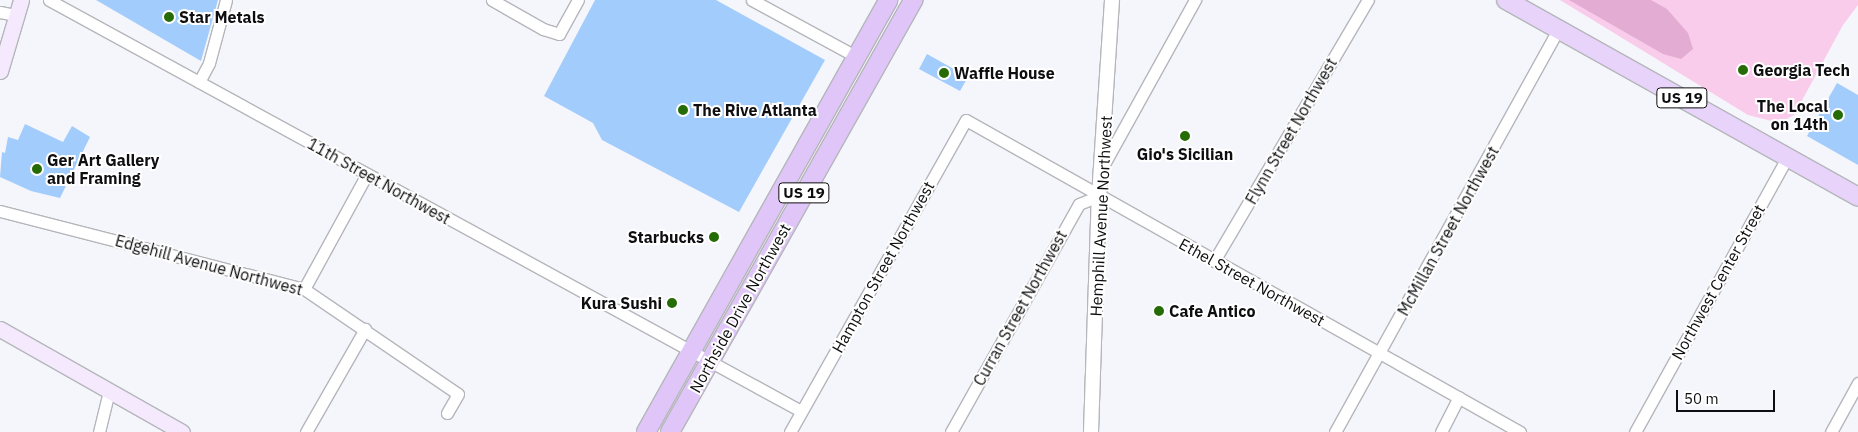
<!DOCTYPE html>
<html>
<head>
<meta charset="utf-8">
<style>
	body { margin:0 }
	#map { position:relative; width:1858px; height:432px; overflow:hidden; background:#f5f6fb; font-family:"IBM Plex Sans",sans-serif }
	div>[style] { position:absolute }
	.green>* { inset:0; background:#f9cceb }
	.forest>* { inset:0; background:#e2acd3 }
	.building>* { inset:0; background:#a2ccfc }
	.roads { filter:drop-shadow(1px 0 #b5b6bb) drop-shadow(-1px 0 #b5b6bb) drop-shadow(0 1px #b5b6bb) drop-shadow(0 -1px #b5b6bb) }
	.minor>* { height:11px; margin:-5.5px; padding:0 5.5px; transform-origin:5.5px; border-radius:5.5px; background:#fff }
	.tertiary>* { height:14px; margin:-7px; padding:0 7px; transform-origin:7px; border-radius:7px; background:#fff }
	.secondary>* { height:15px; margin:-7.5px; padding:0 7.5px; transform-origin:7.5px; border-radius:7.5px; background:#f4e9fd }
	.primary>* { height:18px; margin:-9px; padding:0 9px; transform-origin:9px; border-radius:9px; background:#e8d4fa }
	.trunk>* { height:18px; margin:-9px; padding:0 9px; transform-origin:9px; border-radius:9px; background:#e0c6f8 }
	.dots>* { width:14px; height:14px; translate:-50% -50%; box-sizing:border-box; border:2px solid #fff; border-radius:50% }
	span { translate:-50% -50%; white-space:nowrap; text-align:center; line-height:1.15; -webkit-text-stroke:4px #fff; paint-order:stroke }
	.shield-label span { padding:1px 4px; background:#fff; border:1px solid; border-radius:4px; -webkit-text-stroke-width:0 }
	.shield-label { font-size:15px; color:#0e0e10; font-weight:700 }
	.poi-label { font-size:16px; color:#0e0e10; font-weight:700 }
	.left { translate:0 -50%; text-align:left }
	.right { translate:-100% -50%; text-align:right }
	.street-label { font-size:16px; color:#0e0e10 }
	.scale { position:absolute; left:1676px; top:390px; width:99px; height:22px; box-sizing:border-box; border:2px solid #0e0e10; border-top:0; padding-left:6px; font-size:15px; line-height:18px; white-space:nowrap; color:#0e0e10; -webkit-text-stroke:4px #fff; paint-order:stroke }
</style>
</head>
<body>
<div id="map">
	<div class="green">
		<i style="clip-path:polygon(1560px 0,1858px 0,1858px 5px,1843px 25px,1794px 115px,1779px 123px,1748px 115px)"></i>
	</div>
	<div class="forest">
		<i style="clip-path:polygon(1569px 0,1651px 0,1667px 9px,1688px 33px,1693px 49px,1681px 59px,1663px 54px)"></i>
	</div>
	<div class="building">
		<i style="clip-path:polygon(96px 0,218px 0,201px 61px)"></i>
		<i style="clip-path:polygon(595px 0,716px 0,825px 60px,739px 212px,602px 140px,593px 123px,544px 96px)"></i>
		<i style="clip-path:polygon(927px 54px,968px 77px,960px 91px,919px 69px)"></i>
		<i style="clip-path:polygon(1837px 83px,1858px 95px,1858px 165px,1807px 136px)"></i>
		<i style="clip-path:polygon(25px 124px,63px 142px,72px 126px,90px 137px,60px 198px,31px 191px,0 177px,2px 152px,5px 153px,8px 137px,18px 140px)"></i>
	</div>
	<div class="roads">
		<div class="minor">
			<i style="left:49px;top:0;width:857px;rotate:28.66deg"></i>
			<i style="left:492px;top:0;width:59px;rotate:29.6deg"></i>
			<i style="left:543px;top:29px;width:17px;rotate:17deg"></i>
			<i style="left:559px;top:34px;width:39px;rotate:-61deg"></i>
			<i style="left:752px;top:0;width:119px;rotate:28.5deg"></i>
			<i style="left:0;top:12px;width:16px;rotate:11deg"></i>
			<i style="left:199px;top:82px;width:21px;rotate:-62deg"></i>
			<i style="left:209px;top:63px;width:65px;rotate:-74.9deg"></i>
			<i style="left:1104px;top:164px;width:188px;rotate:-61deg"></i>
			<i style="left:0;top:211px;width:314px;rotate:14.4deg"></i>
			<i style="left:304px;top:289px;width:186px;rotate:34.3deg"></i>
			<i style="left:458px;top:394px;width:22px;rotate:120deg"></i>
			<i style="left:1214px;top:261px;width:303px;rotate:-59.5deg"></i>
			<i style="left:304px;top:289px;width:131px;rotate:-61.3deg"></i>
			<i style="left:99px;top:432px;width:42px;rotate:-76.3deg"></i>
			<i style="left:306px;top:432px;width:119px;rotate:-60.2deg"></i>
			<i style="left:790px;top:432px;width:358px;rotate:-60.6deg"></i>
			<i style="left:966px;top:120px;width:636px;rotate:29.39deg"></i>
			<i style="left:951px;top:432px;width:261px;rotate:-60.7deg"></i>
			<i style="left:1079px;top:204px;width:22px;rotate:-22deg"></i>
			<i style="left:1335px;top:432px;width:461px;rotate:-61deg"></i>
			<i style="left:1441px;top:432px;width:39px;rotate:-63deg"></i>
			<i style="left:1635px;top:432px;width:313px;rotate:-61deg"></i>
			<i style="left:1831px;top:432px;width:56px;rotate:-61.1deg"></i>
		</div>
		<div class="tertiary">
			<i style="left:1091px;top:432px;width:236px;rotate:-88.1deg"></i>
			<i style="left:1099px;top:196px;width:196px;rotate:-86.2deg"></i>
		</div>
		<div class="secondary">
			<i style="left:0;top:71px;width:74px;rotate:-73.5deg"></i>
			<i style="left:0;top:329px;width:209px;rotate:29.5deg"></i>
		</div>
		<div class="primary">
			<i style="left:1506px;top:0;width:403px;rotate:29.2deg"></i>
		</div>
		<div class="trunk">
			<i style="left:646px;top:432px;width:495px;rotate:-60.7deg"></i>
			<i style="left:670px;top:432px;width:496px;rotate:-60.6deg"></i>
		</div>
	</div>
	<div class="dots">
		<i style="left:169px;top:17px;background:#266c06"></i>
		<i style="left:1743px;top:70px;background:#266c06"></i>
		<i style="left:944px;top:73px;background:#266c06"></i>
		<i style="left:683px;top:110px;background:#266c06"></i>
		<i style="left:1838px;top:115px;background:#266c06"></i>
		<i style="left:1185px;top:136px;background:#266c06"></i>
		<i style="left:37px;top:169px;background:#266c06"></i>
		<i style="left:714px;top:237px;background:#266c06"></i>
		<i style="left:672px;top:303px;background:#266c06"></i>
		<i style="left:1159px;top:311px;background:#266c06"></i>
	</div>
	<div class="shield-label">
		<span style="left:1682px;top:98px">US 19</span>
		<span style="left:804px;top:193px">US 19</span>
	</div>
	<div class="poi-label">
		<span class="left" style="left:179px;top:17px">Star Metals</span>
		<span class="left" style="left:1753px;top:70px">Georgia Tech</span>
		<span class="left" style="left:954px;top:73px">Waffle House</span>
		<span class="right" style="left:1828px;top:115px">The Local<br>on 14th</span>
		<span class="left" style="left:693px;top:110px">The Rive Atlanta</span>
		<span style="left:1185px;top:154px">Gio's Sicilian</span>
		<span class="left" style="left:47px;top:169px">Ger Art Gallery<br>and Framing</span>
		<span class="right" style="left:704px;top:237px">Starbucks</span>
		<span class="right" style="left:662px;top:303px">Kura Sushi</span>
		<span class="left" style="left:1169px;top:311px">Cafe Antico</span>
	</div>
	<div class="street-label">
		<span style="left:1291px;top:131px;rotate:-60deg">Flynn Street Northwest</span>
		<span style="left:379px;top:181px;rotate:29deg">11th Street Northwest</span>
		<span style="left:1101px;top:216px;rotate:-87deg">Hemphill Avenue Northwest</span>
		<span style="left:1448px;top:231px;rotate:-61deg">McMillan Street Northwest</span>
		<span style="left:209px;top:265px;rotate:15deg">Edgehill Avenue Northwest</span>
		<span style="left:883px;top:267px;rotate:-61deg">Hampton Street Northwest</span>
		<span style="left:1252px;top:282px;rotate:29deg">Ethel Street Northwest</span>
		<span style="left:1718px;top:282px;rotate:-61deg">Northwest Center Street</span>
		<span style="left:740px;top:308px;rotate:-61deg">Northside Drive Northwest</span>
		<span style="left:1020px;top:308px;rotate:-61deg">Curran Street Northwest</span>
	</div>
	<div class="scale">50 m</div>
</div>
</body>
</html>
